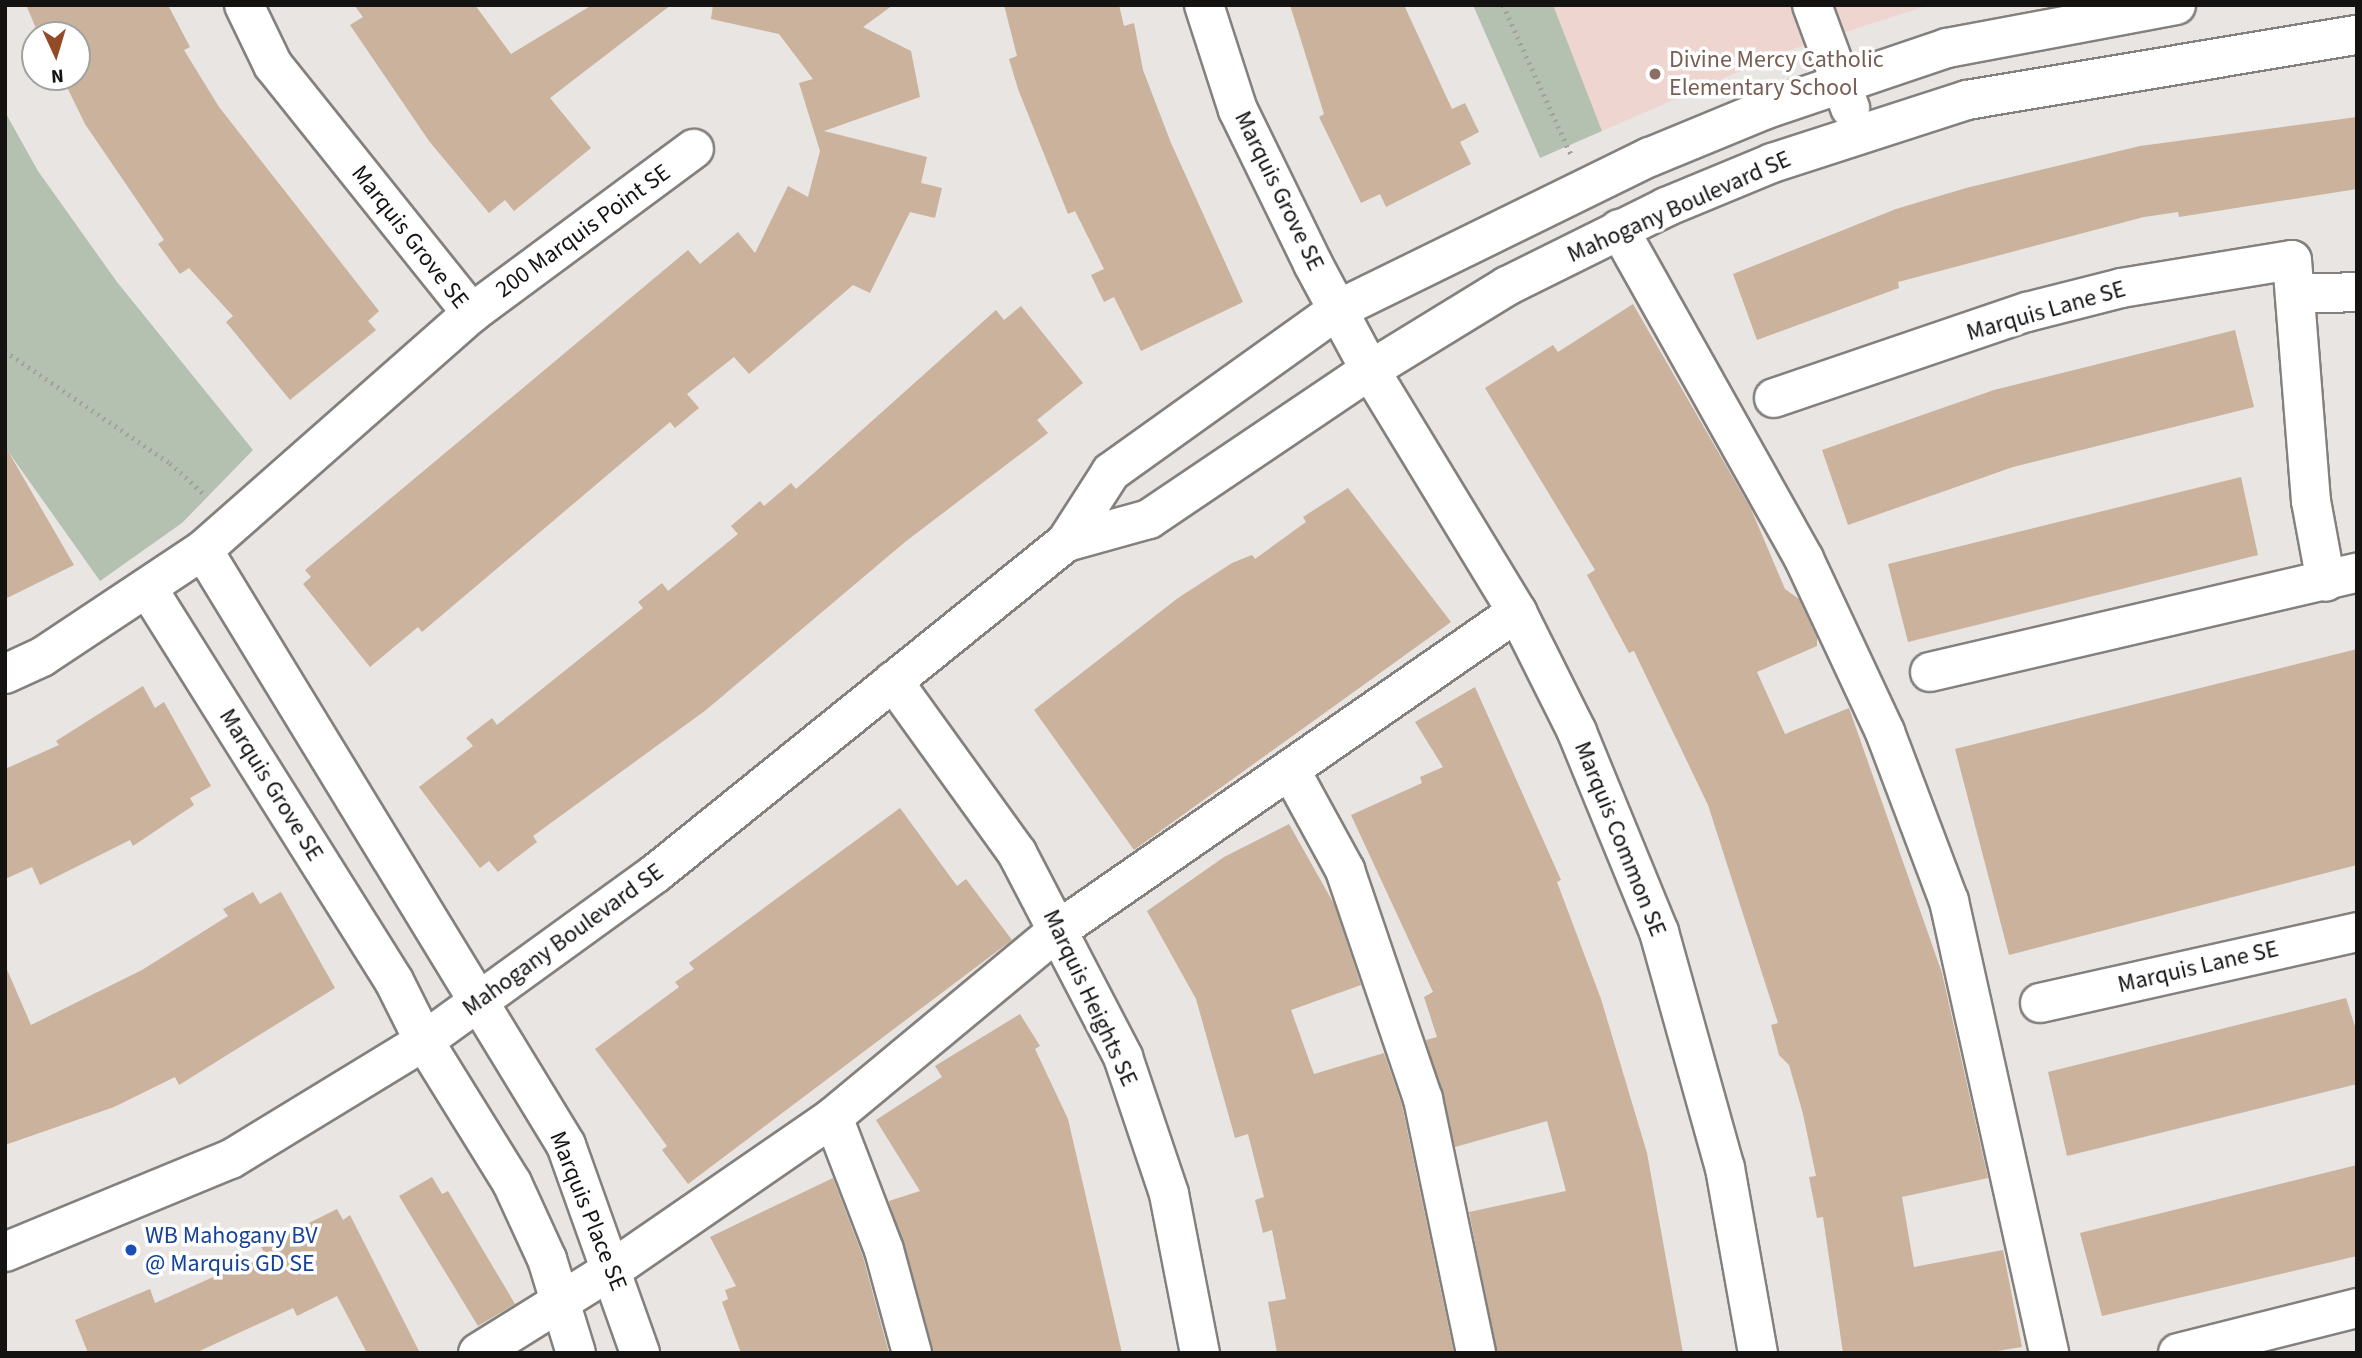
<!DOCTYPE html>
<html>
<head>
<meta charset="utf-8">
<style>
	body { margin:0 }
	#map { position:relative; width:2362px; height:1358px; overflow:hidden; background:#e8e5e2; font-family:"Source Sans 3",sans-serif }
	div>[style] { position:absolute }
	.education>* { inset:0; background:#efd5d0 }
	.green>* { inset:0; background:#b4c0b0 }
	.building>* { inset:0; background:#cab29c }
	.path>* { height:4.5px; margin-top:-2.25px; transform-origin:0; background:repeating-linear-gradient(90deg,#a3a19f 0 2px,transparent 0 7px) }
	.roads { filter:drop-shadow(2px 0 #83807e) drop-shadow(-2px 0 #83807e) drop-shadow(0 2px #83807e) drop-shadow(0 -2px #83807e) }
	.minor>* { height:38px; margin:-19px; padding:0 19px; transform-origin:19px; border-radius:19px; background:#fff }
	.dots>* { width:19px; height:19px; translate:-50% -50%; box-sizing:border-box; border:4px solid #fff; border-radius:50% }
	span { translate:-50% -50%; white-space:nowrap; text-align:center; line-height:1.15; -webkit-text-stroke:7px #fff; paint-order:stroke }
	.education-label { font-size:24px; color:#785e54 }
	.left { translate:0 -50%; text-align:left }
	.street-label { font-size:24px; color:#141312 }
	.transit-label { font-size:24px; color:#164399 }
	.frame { position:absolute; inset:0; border:7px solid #141312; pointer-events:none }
	.north { position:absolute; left:21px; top:21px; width:70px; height:70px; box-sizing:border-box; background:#fff; border:2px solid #a1a1a0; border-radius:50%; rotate:176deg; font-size:19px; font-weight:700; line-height:28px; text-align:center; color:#141312 }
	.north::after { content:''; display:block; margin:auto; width:24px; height:32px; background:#934b27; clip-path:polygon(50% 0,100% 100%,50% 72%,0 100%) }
</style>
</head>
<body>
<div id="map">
	<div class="education">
		<i style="clip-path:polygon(1553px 5px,1929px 5px,1781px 53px,1602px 131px)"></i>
	</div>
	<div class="green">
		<i style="clip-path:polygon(1473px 5px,1553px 5px,1602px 131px,1540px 158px)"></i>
		<i style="clip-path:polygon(5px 112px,38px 171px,117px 282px,253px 450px,182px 523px,100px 581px,5px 447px)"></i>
	</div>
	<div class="building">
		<i style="clip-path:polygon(26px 5px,168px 5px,190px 47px,184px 50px,219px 107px,379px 311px,368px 321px,376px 330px,290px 400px,226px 322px,233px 316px,189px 268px,180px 274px,158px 244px,164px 240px,85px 124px,62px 77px,77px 77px,77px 35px,39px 35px)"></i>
		<i style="clip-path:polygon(354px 5px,475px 5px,511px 54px,592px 5px,671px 5px,550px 98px,591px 148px,514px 211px,505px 200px,489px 213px,429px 141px,350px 25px,363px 17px)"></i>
		<i style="clip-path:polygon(713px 5px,893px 5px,863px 27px,911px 51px,920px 97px,824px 131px,927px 157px,921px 183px,942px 188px,935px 218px,910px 212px,870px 293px,853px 285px,749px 374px,734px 357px,687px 394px,699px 408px,675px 428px,670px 422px,422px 632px,418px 627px,370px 667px,303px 584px,311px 577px,305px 570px,688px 250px,700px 264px,738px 232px,755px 253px,788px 186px,808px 197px,820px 151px,799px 83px,813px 79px,779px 34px,711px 19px)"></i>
		<i style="clip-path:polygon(1004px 5px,1119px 5px,1124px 26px,1134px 23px,1143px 70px,1171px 143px,1243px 302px,1141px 351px,1114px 297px,1104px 302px,1091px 275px,1104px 269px,1075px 211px,1068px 214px,1018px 89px,1009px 59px,1017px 56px)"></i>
		<i style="clip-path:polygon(1290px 5px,1404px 5px,1452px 109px,1465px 103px,1479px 132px,1460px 142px,1471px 164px,1386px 207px,1380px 194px,1361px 203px,1319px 117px,1324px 114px)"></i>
		<i style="clip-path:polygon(2357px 117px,2357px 189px,2179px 217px,2178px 212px,2144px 217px,1898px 282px,1899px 288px,1757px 340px,1733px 274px,1896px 209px,1966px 188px,2140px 146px)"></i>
		<i style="clip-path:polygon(1633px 304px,1751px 509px,1785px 589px,1799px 599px,1817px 638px,1817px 646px,1757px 672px,1785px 734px,1849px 708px,1942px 973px,1988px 1178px,1902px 1197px,1914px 1267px,2003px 1250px,2022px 1347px,1985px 1353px,1843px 1353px,1823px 1217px,1817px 1218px,1809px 1177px,1816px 1176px,1803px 1114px,1789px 1065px,1779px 1055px,1771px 1025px,1778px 1023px,1708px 805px,1634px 651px,1629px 653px,1587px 575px,1595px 570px,1485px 388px,1553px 345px,1558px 352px)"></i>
		<i style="clip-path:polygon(1021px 306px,1083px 383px,1037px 420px,1048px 433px,905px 542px,706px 710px,533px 836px,537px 842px,498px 872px,489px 861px,480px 868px,419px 787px,473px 746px,466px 738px,492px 718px,497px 725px,643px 608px,638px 602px,662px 583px,668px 591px,738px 534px,731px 526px,760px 501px,764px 506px,791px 483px,796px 489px,996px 310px,1004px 320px)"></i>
		<i style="clip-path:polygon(2235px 330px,2254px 407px,2013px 467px,1848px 525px,1822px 450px,1994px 390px)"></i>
		<i style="clip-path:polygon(5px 446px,74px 565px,5px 599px)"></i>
		<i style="clip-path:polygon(2241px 477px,2258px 555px,1908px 642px,1888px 564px)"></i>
		<i style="clip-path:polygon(1348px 488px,1451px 622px,1134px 850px,1034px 710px,1178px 598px,1232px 563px,1252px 555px,1255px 559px,1306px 522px,1303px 517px)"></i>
		<i style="clip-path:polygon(2357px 649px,2357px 865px,2009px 955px,1955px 749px)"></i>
		<i style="clip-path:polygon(143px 686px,155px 708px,164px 702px,211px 786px,190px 798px,194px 805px,133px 846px,130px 840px,40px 885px,32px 867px,5px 879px,5px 769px,59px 745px,56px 741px)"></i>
		<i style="clip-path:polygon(1475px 687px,1561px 880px,1557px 882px,1601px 999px,1647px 1153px,1683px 1353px,1497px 1353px,1469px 1212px,1566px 1191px,1547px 1121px,1455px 1147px,1426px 1040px,1437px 1037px,1424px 997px,1433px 992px,1351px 815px,1422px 783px,1420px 777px,1443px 767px,1415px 722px)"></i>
		<i style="clip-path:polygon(900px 808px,957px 886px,966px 879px,1012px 940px,688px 1184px,662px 1150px,667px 1146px,595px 1049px,679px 987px,675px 982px,694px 969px,689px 963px)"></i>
		<i style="clip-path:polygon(1289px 824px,1334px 904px,1361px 985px,1291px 1010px,1314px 1074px,1384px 1053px,1402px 1105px,1454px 1353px,1277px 1353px,1268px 1302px,1286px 1299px,1272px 1230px,1263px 1233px,1255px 1200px,1264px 1197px,1248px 1134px,1235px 1138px,1196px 999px,1147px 911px,1224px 857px)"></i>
		<i style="clip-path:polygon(253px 892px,260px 904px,281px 892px,335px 988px,179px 1085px,175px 1077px,114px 1107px,5px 1145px,5px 965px,31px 1025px,142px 970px,228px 916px,223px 909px)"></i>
		<i style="clip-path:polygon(2346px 998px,2357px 1033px,2357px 1084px,2067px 1156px,2048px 1072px)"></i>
		<i style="clip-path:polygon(1020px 1014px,1040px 1046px,1035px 1049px,1068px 1119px,1122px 1353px,933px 1353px,889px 1201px,920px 1191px,876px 1120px,942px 1077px,935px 1066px)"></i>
		<i style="clip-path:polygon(2357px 1165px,2357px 1256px,2102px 1316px,2080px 1233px)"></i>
		<i style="clip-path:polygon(432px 1177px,442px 1194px,448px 1191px,515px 1304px,478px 1326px,399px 1196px)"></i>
		<i style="clip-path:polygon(833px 1178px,863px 1257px,889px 1353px,741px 1353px,722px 1302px,728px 1299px,725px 1290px,736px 1286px,710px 1237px)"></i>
		<i style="clip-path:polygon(337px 1209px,343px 1220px,350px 1215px,420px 1353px,367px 1353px,337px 1296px,297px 1316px,293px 1308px,195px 1353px,88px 1353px,75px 1320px,150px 1289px,155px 1303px,265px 1254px,261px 1247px)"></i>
	</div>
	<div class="path">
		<i style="left:1503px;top:5px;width:164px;rotate:65.5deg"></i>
		<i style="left:5px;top:351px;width:199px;rotate:34.2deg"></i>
		<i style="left:170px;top:463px;width:49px;rotate:42.5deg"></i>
	</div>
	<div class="roads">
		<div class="minor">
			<i style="left:244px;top:5px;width:67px;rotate:64.2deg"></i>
			<i style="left:273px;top:65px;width:318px;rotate:51.3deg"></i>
			<i style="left:1204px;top:5px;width:110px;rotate:72.1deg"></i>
			<i style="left:1238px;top:110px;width:171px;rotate:64deg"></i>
			<i style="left:1313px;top:264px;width:120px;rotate:61.7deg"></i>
			<i style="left:1370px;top:370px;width:283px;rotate:58.7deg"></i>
			<i style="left:1517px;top:612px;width:134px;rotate:63.4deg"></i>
			<i style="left:1577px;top:732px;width:216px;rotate:67.7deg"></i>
			<i style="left:1659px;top:932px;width:245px;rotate:74.4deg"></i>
			<i style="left:1725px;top:1168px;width:188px;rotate:79.9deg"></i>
			<i style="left:1812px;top:5px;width:110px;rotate:69.7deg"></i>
			<i style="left:1619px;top:229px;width:378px;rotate:60.7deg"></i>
			<i style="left:1804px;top:559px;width:191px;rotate:64.9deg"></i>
			<i style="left:1885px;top:732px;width:181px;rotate:69.3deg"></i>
			<i style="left:1949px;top:901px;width:463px;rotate:77.5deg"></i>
			<i style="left:2295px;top:294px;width:62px;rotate:-1.8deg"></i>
			<i style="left:1774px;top:398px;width:267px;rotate:-18.8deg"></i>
			<i style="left:2027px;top:312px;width:97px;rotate:-14.3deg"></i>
			<i style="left:2121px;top:288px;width:173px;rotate:-9.3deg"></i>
			<i style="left:2292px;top:260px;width:242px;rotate:85.5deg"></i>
			<i style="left:2311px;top:501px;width:82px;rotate:79.5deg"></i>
			<i style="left:1066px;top:542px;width:86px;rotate:-15.5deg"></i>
			<i style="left:1149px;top:519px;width:267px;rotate:-34deg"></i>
			<i style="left:1370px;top:370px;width:161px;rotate:-31.5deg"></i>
			<i style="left:1507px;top:286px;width:178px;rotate:-26.4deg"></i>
			<i style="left:1666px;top:207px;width:115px;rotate:-22.5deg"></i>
			<i style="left:1772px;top:163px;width:205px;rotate:-17.9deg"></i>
			<i style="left:1967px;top:100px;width:395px;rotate:-9.5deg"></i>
			<i style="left:203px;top:550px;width:697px;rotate:58.61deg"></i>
			<i style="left:566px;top:1145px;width:221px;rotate:70.4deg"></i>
			<i style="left:148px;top:589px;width:463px;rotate:57.9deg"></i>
			<i style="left:394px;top:981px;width:67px;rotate:63.4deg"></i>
			<i style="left:424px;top:1041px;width:167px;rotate:58.2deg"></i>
			<i style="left:512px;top:1183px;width:84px;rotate:65.3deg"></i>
			<i style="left:547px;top:1259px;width:98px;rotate:72.9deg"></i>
			<i style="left:1930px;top:672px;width:438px;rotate:-13.1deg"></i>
			<i style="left:5px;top:674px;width:41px;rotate:-24.7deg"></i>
			<i style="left:42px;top:657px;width:193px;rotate:-33.6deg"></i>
			<i style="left:203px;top:550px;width:359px;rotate:-41.4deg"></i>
			<i style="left:472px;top:313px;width:276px;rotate:-36.5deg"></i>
			<i style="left:893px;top:681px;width:212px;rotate:54.2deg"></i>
			<i style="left:1017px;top:853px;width:230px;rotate:62.5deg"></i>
			<i style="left:1123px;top:1057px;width:145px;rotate:71.4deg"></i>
			<i style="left:1169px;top:1194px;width:162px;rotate:79deg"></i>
			<i style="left:1292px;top:773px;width:111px;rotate:61.3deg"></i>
			<i style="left:1345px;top:870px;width:242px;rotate:71.2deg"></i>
			<i style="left:1423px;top:1099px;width:259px;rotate:78.2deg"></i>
			<i style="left:2040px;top:1003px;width:325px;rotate:-12.6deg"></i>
			<i style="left:833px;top:1117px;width:142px;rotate:69deg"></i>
			<i style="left:884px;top:1250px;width:107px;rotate:74.8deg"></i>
			<i style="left:5px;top:1252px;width:244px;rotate:-22.4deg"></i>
			<i style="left:231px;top:1159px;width:226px;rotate:-31.4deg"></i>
			<i style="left:424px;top:1041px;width:286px;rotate:-35.9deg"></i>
			<i style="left:656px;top:873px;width:527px;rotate:-38.91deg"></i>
			<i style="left:1066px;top:542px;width:83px;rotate:-57.3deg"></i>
			<i style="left:1111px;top:472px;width:278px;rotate:-35.6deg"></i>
			<i style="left:1337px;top:310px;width:348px;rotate:-26.1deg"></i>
			<i style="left:1650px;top:157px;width:123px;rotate:-22.4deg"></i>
			<i style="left:1764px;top:110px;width:193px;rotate:-18.7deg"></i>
			<i style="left:1947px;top:48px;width:233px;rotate:-10.6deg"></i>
			<i style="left:478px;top:1353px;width:159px;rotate:-31.9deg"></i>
			<i style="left:613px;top:1269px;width:267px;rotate:-34.6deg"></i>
			<i style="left:833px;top:1117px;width:296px;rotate:-39.7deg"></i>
			<i style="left:1061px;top:928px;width:555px;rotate:-34.72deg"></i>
			<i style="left:2178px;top:1353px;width:185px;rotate:-14.1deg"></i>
		</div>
	</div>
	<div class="dots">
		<i style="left:1655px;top:74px;background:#8d6e63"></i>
		<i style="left:131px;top:1250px;background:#1a4fb4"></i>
	</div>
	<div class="education-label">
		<span class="left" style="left:1669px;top:74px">Divine Mercy Catholic<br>Elementary School</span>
	</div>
	<div class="street-label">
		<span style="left:1279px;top:191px;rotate:64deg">Marquis Grove SE</span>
		<span style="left:1679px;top:207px;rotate:-24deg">Mahogany Boulevard SE</span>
		<span style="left:583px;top:231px;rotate:-36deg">200 Marquis Point SE</span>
		<span style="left:410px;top:237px;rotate:52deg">Marquis Grove SE</span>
		<span style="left:2046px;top:311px;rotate:-16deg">Marquis Lane SE</span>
		<span style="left:271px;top:785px;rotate:58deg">Marquis Grove SE</span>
		<span style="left:1620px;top:839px;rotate:68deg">Marquis Common SE</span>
		<span style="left:563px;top:940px;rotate:-36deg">Mahogany Boulevard SE</span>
		<span style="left:2198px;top:967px;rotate:-13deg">Marquis Lane SE</span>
		<span style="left:1090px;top:998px;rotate:65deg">Marquis Heights SE</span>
		<span style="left:588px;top:1211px;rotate:68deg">Marquis Place SE</span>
	</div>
	<div class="transit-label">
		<span class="left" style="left:145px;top:1250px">WB Mahogany BV<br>@ Marquis GD SE</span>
	</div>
	<div class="frame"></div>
	<div class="north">N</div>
</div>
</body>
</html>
